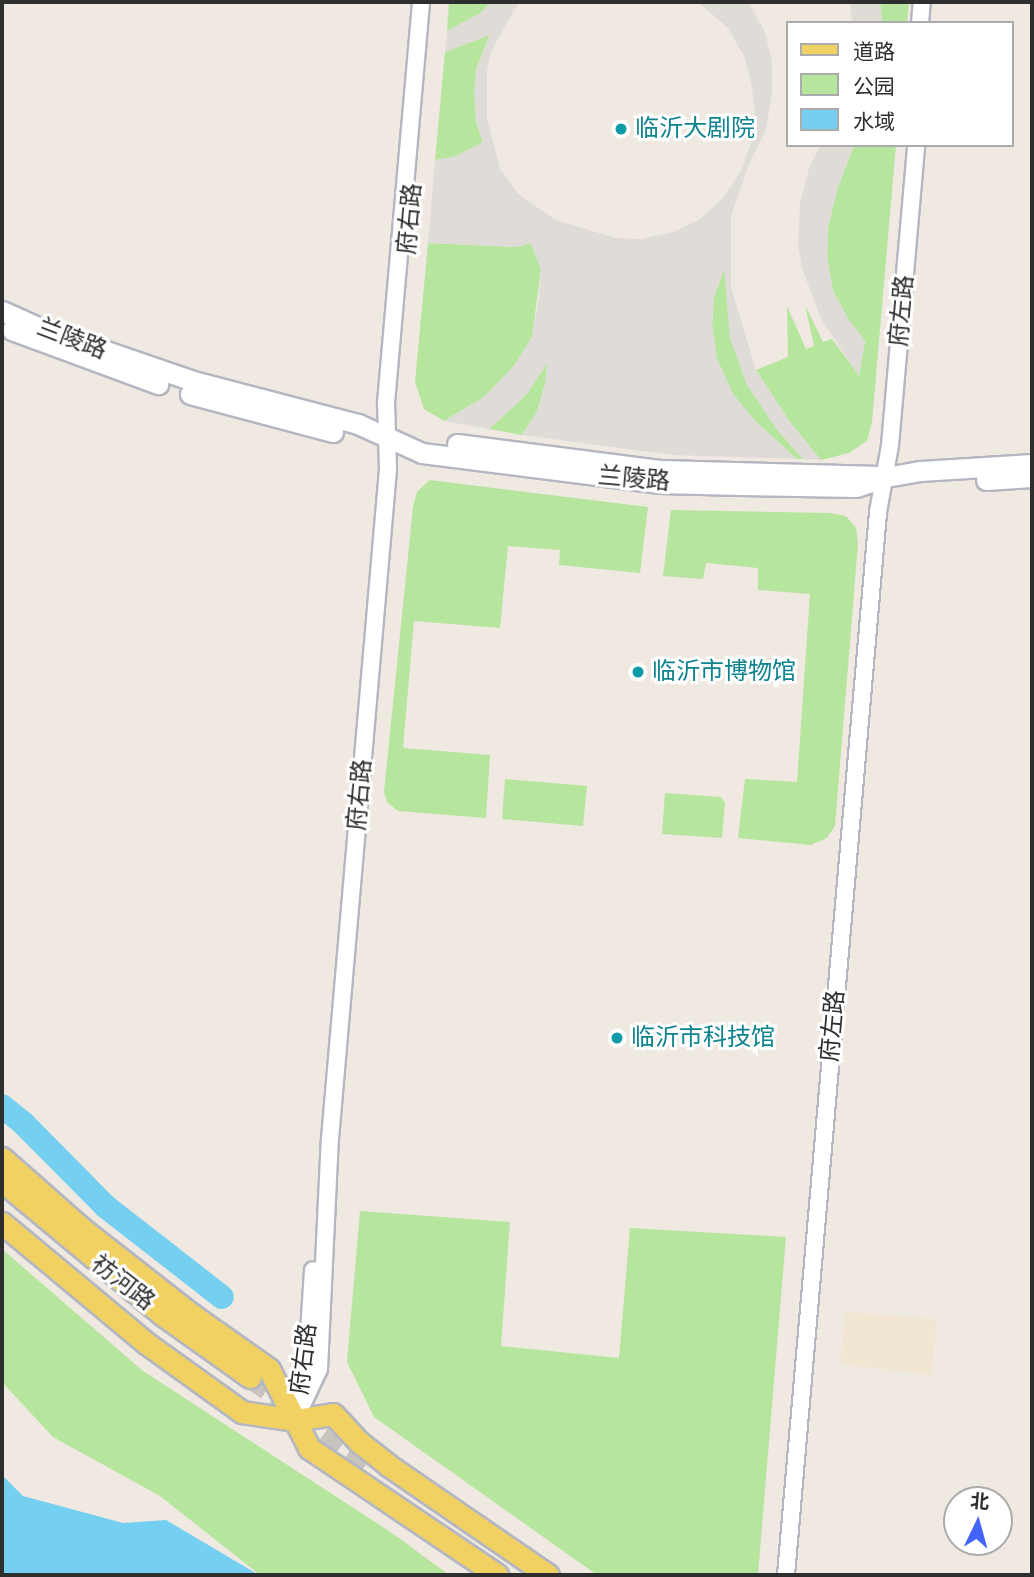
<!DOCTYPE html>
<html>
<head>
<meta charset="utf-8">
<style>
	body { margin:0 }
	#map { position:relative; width:1034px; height:1577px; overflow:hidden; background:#efe9e1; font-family:Karla,"Noto Sans SC",sans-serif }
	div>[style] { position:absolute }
	.education>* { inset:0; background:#f0e6d1 }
	.green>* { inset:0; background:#b6e59e }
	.plaza>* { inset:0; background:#dfdcd8 }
	.water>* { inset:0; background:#75cff0 }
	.river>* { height:24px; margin:-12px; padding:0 12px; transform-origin:12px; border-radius:12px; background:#75cff0 }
	.primary-tunnel>* { height:21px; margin-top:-10.5px; transform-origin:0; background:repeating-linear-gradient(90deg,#c8c4bd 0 21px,transparent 0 31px) }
	.roads { filter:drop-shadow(2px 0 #b4b7c1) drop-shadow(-2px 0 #b4b7c1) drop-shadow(0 2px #b4b7c1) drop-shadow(0 -2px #b4b7c1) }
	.tertiary>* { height:16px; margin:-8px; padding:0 8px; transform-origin:8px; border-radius:8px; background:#fff }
	.secondary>* { height:19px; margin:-9.5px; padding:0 9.5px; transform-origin:9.5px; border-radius:9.5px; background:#fff }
	.primary>* { height:21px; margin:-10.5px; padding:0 10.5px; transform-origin:10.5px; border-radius:10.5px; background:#f2d163 }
	.dots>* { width:19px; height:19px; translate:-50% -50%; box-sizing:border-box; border:4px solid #fff; border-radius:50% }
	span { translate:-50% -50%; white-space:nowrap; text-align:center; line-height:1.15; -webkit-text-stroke:6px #fff; paint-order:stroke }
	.culture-label { font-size:24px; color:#0d838f }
	.left { translate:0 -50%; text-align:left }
	.street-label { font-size:24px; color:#2e2e2e }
	.frame { position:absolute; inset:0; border:4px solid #2e2e2e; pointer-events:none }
	.legend { position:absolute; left:786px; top:21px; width:228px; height:126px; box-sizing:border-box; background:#fff; border:2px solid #ababab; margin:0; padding:9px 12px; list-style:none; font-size:21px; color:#2e2e2e }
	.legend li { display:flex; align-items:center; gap:14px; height:35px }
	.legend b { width:35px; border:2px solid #ababab }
	.north { position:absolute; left:943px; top:1486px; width:70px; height:70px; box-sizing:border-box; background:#fff; border:2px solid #ababab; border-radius:50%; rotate:5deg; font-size:19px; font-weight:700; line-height:28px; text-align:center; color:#2e2e2e }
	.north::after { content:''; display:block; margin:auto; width:24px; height:32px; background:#4264fb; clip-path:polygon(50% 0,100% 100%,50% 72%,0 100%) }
</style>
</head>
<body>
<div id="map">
	<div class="education">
		<i style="clip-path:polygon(845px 1312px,937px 1319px,932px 1375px,840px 1364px)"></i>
	</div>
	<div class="green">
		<i style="clip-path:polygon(449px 2px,492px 2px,479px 14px,447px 31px)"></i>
		<i style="clip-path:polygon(880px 2px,909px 2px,907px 23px,882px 23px)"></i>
		<i style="clip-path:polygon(490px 34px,476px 70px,476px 121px,483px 143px,454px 157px,435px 160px,445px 52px)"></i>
		<i style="clip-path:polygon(854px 145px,896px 145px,872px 422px,867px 441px,849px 453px,821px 460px,789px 421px,756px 370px,788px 357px,787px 306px,806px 349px,814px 346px,805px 305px,823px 342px,832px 339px,859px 375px,865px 341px,848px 319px,833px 291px,827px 256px,828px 227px,837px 190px)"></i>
		<i style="clip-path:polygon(428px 243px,516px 247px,531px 243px,541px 269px,532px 337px,514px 366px,484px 397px,444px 421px,424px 409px,415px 382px)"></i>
		<i style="clip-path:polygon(725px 267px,730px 338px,747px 384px,775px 427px,803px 459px,797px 459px,755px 421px,733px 394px,717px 359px,712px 326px,714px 297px)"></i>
		<i style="clip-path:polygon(548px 362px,545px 384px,537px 412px,522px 435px,489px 429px,526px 395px)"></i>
		<i style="clip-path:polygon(430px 480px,648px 507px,640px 573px,559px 565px,560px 550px,508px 546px,500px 628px,414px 621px,403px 748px,490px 755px,486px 818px,398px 811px,387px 802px,384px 792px,413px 507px,417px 492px)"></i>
		<i style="clip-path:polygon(671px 510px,829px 513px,846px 516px,856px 528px,858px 544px,835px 826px,827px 838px,811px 845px,738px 838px,745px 779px,797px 782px,810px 594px,758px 590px,758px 568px,706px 563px,703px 579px,663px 576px)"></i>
		<i style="clip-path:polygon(505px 779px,587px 786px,583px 826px,502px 819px)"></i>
		<i style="clip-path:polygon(665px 793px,721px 797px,725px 803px,722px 838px,662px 834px)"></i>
		<i style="clip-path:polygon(360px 1211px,510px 1222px,501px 1346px,619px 1358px,630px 1228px,786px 1237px,758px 1575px,597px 1575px,374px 1417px,347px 1362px)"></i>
		<i style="clip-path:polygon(2px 1249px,143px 1371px,395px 1535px,449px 1575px,260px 1575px,160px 1496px,53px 1437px,2px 1382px)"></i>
	</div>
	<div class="plaza">
		<i style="clip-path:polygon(492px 2px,519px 2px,491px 51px,487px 72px,487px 118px,500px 168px,518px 194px,556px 220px,615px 238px,642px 239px,674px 232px,700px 219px,722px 199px,741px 171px,752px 140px,755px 112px,751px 82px,744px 56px,728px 28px,698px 2px,747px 2px,750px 5px,765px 32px,772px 61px,772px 94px,766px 129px,748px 167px,731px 216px,731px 287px,756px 370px,789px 421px,821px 460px,803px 459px,775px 427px,747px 385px,730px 338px,724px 270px,714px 297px,712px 326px,717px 359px,733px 394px,755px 421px,797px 459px,673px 455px,522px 435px,537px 412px,545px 384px,547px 364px,526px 395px,489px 429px,444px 421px,484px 397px,514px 366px,532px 337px,539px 297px,541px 269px,531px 243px,516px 247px,428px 243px,435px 160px,454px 157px,483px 142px,476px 121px,474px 94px,476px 70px,490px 35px,445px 52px,447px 31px,479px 14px)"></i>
		<i style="clip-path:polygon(850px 2px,880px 2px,882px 23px,852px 23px)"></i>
		<i style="clip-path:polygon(821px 145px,854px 145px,837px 190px,828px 227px,827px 256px,833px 291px,848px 319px,865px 341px,859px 376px,821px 319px,802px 268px,798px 245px,800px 203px,809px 168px)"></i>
	</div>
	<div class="water">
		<i style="clip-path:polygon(2px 1475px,23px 1496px,123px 1523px,166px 1520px,259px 1575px,2px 1575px)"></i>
	</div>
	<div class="river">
		<i style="left:2px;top:1106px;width:27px;rotate:39deg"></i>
		<i style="left:23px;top:1123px;width:117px;rotate:45.3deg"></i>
		<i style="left:105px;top:1206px;width:148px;rotate:37.9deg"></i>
	</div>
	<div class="primary-tunnel">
		<i style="left:250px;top:1377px;width:148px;rotate:35.4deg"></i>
	</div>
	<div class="roads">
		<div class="tertiary">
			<i style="left:920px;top:23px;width:21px;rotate:-85deg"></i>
			<i style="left:300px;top:1394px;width:32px;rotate:-77deg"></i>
			<i style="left:307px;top:1363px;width:93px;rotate:-86.3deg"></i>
			<i style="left:295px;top:1420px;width:56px;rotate:-64.8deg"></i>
			<i style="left:319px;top:1369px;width:230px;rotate:-87.3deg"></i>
			<i style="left:330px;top:1139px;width:673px;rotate:-85.05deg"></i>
			<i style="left:388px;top:469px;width:66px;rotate:-91.7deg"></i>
			<i style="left:386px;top:403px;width:403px;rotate:-85deg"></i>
			<i style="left:786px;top:1575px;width:1067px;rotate:-85.05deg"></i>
			<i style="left:878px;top:512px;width:68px;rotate:-79.8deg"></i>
			<i style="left:890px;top:445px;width:301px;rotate:-85deg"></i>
		</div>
		<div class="secondary">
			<i style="left:2px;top:311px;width:44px;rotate:24.2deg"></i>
			<i style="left:42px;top:329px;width:160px;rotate:19deg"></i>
			<i style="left:193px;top:381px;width:171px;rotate:14.6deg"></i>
			<i style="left:358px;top:424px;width:70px;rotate:24.4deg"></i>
			<i style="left:422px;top:453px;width:240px;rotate:7.2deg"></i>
			<i style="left:660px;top:483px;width:80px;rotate:1.4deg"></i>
			<i style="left:740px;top:485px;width:116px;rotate:1deg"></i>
			<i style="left:856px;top:487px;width:32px;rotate:-18deg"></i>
			<i style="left:886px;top:477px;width:35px;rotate:-10deg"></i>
			<i style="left:920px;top:471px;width:112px;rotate:-3.6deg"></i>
			<i style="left:12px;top:330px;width:156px;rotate:20.3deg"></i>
			<i style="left:190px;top:394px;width:148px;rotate:14.9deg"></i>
			<i style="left:457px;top:444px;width:206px;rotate:7.3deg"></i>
			<i style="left:661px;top:470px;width:219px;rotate:1.6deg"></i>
			<i style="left:986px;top:480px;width:46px;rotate:-3.7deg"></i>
		</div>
		<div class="primary">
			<i style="left:2px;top:1158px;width:106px;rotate:41.5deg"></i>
			<i style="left:81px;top:1228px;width:140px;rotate:38deg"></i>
			<i style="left:191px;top:1314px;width:95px;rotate:35.2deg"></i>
			<i style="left:269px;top:1369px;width:89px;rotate:63.1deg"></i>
			<i style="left:309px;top:1448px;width:227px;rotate:34deg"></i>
			<i style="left:2px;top:1181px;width:209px;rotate:39.8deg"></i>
			<i style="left:163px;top:1315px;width:107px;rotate:35.5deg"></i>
			<i style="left:2px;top:1223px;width:187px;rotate:39.8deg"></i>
			<i style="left:146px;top:1343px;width:118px;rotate:35.7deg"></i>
			<i style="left:242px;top:1412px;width:54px;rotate:8.6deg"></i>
			<i style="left:295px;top:1420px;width:38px;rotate:-9deg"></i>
			<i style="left:333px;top:1414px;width:38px;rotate:47deg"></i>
			<i style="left:359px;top:1442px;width:37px;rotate:38deg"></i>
			<i style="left:388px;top:1465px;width:194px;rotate:34.5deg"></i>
		</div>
	</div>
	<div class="dots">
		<i style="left:621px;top:129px;background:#0f9aa8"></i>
		<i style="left:638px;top:672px;background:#0f9aa8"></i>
		<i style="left:617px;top:1038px;background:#0f9aa8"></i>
	</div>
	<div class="culture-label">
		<span class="left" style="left:635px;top:129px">临沂大剧院</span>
		<span class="left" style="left:652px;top:672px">临沂市博物馆</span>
		<span class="left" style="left:631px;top:1038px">临沂市科技馆</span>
	</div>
	<div class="street-label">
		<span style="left:410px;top:219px;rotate:-85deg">府右路</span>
		<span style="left:902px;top:311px;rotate:-85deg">府左路</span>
		<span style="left:72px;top:339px;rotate:21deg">兰陵路</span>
		<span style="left:634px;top:479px;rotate:5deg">兰陵路</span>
		<span style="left:360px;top:795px;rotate:-85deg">府右路</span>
		<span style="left:833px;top:1026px;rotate:-85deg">府左路</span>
		<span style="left:123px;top:1283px;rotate:38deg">祊河路</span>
		<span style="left:304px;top:1359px;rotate:-83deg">府右路</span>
	</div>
	<div class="frame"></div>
	<ul class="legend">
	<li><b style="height:9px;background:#f2d163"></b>道路</li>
	<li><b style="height:19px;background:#b6e59e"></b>公园</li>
	<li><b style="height:19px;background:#75cff0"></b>水域</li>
	</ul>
	<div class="north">北</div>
</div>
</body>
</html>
